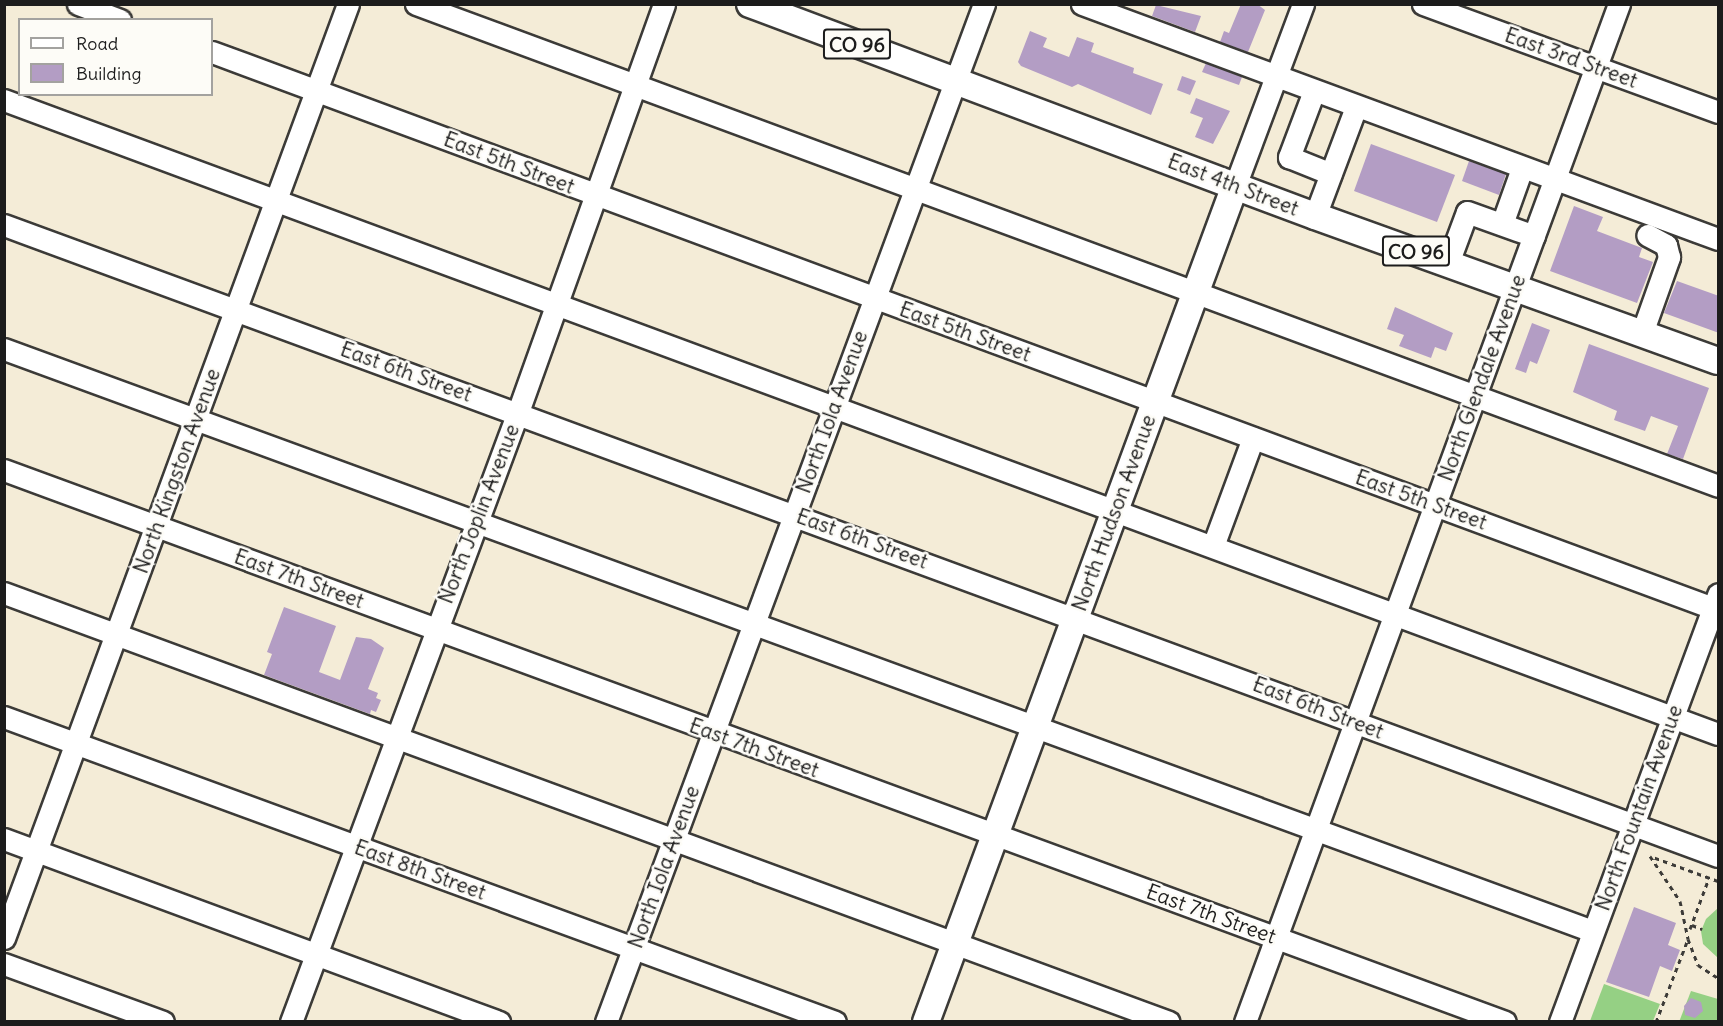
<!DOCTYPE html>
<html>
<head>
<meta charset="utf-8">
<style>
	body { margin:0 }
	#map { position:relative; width:1723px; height:1026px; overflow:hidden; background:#f4ecd7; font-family:Delius,sans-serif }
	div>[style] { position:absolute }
	.green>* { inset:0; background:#95d084 }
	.building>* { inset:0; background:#b39dc4 }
	.path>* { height:3px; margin-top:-1.5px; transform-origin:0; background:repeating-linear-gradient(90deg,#3c3b38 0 4.5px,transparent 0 9px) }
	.roads { filter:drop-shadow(2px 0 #3c3b38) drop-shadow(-2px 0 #3c3b38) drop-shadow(0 2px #3c3b38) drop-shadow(0 -2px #3c3b38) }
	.minor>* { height:21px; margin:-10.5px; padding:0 10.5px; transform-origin:10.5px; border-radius:10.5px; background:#fff }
	.major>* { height:26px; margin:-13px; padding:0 13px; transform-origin:13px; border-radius:13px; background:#fff }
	span { translate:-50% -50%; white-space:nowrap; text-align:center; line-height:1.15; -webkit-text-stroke:5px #fdfcf7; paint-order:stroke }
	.shield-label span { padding:2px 4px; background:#fdfcf7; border:2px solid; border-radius:4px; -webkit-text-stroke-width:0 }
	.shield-label { font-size:20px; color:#1c1c1c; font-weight:700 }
	.street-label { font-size:21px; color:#1c1c1c }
	.frame { position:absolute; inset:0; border:6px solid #1c1c1c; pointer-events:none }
	.legend { position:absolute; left:18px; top:18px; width:195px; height:78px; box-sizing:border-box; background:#fdfcf7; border:2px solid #a3a29f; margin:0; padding:8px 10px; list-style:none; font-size:18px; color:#1c1c1c }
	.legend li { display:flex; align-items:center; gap:12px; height:30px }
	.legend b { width:30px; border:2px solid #a3a29f }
</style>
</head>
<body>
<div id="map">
	<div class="green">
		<i style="clip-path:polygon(1718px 908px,1718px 958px,1703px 944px,1701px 931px,1706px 919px)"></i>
		<i style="clip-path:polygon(1604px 984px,1660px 1004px,1653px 1021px,1590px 1021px)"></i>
		<i style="clip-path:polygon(1691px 991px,1718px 999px,1718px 1021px,1679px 1022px)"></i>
	</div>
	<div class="building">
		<i style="clip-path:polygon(1241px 4px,1257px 4px,1265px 10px,1248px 52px,1220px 42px,1224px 31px,1229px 33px)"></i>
		<i style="clip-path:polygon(1156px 5px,1201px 16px,1195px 32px,1152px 16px)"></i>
		<i style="clip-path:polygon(1030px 31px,1047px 38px,1043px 47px,1069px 57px,1077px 37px,1094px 43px,1091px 52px,1134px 68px,1133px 73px,1163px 84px,1151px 115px,1078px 84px,1072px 87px,1021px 66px,1018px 62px)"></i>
		<i style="clip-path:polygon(1206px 63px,1242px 77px,1239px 85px,1202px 72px)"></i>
		<i style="clip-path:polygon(1182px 76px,1196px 81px,1190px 95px,1177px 90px)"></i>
		<i style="clip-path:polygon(1196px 98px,1230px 111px,1213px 144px,1195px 137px,1203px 118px,1190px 113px)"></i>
		<i style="clip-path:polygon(1371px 144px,1455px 175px,1437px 222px,1354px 191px)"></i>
		<i style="clip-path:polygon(1469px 161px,1506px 174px,1499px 195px,1462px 181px)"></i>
		<i style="clip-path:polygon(1574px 206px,1603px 217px,1597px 231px,1642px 248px,1639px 257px,1653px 262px,1637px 303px,1550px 271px)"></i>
		<i style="clip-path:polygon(1677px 281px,1719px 296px,1719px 333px,1664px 313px)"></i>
		<i style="clip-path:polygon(1395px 307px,1453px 333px,1446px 351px,1435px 347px,1431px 358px,1399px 346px,1404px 335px,1387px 329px)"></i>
		<i style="clip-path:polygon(1532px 323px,1550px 330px,1537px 364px,1530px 361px,1526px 373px,1515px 369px)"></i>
		<i style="clip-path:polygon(1589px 344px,1709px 388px,1683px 459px,1667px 454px,1678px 426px,1651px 416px,1645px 431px,1614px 420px,1617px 411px,1573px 392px)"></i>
		<i style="clip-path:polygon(284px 607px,336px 626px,319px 672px,340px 680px,356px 637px,371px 639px,384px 648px,368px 689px,378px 693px,376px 698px,381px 700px,376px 712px,371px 710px,370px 714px,264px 675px,272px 654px,267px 652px)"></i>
		<i style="clip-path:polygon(1634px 907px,1676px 923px,1668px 945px,1680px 950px,1672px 971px,1660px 966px,1649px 997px,1606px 982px)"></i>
		<i style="clip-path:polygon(1691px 998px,1701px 1002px,1703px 1011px,1695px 1018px,1685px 1015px,1684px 1006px)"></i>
	</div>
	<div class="path">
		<i style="left:1718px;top:881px;width:72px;rotate:-159.8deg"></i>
		<i style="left:1650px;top:856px;width:54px;rotate:56.3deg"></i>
		<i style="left:1680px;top:901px;width:39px;rotate:78deg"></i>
		<i style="left:1688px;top:939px;width:28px;rotate:69deg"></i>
		<i style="left:1698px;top:965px;width:24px;rotate:33deg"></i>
		<i style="left:1692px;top:925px;width:11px;rotate:22deg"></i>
		<i style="left:1690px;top:929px;width:54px;rotate:-69.6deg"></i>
		<i style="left:1656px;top:1022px;width:89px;rotate:-68.9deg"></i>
	</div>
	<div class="roads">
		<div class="minor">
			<i style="left:78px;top:4px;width:45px;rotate:20.9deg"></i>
			<i style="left:416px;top:4px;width:1388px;rotate:20.31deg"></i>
			<i style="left:1082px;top:4px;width:678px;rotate:20.28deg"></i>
			<i style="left:1423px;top:4px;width:314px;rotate:20.1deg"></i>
			<i style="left:212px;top:52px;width:1606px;rotate:20.33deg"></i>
			<i style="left:1314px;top:91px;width:71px;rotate:110.7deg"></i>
			<i style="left:1289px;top:157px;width:45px;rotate:22deg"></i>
			<i style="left:4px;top:100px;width:1827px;rotate:20.3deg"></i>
			<i style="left:1232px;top:194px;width:203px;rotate:-69.5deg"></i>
			<i style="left:1315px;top:216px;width:116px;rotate:-69.4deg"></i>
			<i style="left:1502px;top:224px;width:59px;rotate:-70.3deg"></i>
			<i style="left:4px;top:225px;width:1826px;rotate:20.21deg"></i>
			<i style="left:1448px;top:263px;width:54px;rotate:-69.6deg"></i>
			<i style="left:1467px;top:212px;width:71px;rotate:19.7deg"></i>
			<i style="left:1642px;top:333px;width:81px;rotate:-70.4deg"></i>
			<i style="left:1669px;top:257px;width:12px;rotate:-104deg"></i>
			<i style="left:1666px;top:245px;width:21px;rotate:-152deg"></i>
			<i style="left:4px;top:349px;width:1692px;rotate:20.12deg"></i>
			<i style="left:4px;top:470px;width:1599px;rotate:20.19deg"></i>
			<i style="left:1213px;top:546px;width:115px;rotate:-69.7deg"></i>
			<i style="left:4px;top:593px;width:1241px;rotate:20.22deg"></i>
			<i style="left:4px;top:717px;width:885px;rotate:20.15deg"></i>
			<i style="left:4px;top:839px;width:528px;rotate:20.29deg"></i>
			<i style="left:4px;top:938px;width:995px;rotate:-69.78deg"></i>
			<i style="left:4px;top:964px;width:169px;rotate:20deg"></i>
			<i style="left:291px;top:1022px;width:651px;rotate:-69.59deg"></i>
			<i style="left:518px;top:412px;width:433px;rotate:-70.3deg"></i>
			<i style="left:606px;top:1022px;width:1086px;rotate:-69.63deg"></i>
			<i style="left:1245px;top:1022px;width:1085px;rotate:-69.83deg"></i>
			<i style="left:1560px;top:1022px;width:456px;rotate:-69.7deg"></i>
		</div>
		<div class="major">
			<i style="left:750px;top:4px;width:603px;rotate:20.57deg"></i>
			<i style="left:1315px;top:216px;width:428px;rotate:19.8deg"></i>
			<i style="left:926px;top:1022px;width:883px;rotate:-69.72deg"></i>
		</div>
	</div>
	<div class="shield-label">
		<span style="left:857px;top:44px">CO 96</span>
		<span style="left:1416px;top:251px">CO 96</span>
	</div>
	<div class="street-label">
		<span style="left:1571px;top:58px;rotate:20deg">East 3rd Street</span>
		<span style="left:509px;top:163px;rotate:21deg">East 5th Street</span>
		<span style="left:1233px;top:185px;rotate:21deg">East 4th Street</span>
		<span style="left:965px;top:332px;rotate:20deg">East 5th Street</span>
		<span style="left:406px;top:372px;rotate:20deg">East 6th Street</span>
		<span style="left:1482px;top:378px;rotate:-70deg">North Glendale Avenue</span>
		<span style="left:832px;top:412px;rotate:-70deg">North Iola Avenue</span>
		<span style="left:177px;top:471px;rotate:-70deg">North Kingston Avenue</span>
		<span style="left:1421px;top:500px;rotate:20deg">East 5th Street</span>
		<span style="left:1114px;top:513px;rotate:-70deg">North Hudson Avenue</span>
		<span style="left:479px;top:514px;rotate:-69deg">North Joplin Avenue</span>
		<span style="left:862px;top:539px;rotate:20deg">East 6th Street</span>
		<span style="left:299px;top:579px;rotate:20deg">East 7th Street</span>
		<span style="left:1318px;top:708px;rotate:21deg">East 6th Street</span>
		<span style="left:754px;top:748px;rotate:20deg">East 7th Street</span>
		<span style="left:1639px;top:808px;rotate:-70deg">North Fountain Avenue</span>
		<span style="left:664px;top:867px;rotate:-70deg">North Iola Avenue</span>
		<span style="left:420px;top:870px;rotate:20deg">East 8th Street</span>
		<span style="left:1211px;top:914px;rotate:20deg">East 7th Street</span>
	</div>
	<div class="frame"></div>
	<ul class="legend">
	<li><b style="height:8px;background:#fff"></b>Road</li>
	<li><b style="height:16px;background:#b39dc4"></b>Building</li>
	</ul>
</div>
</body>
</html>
